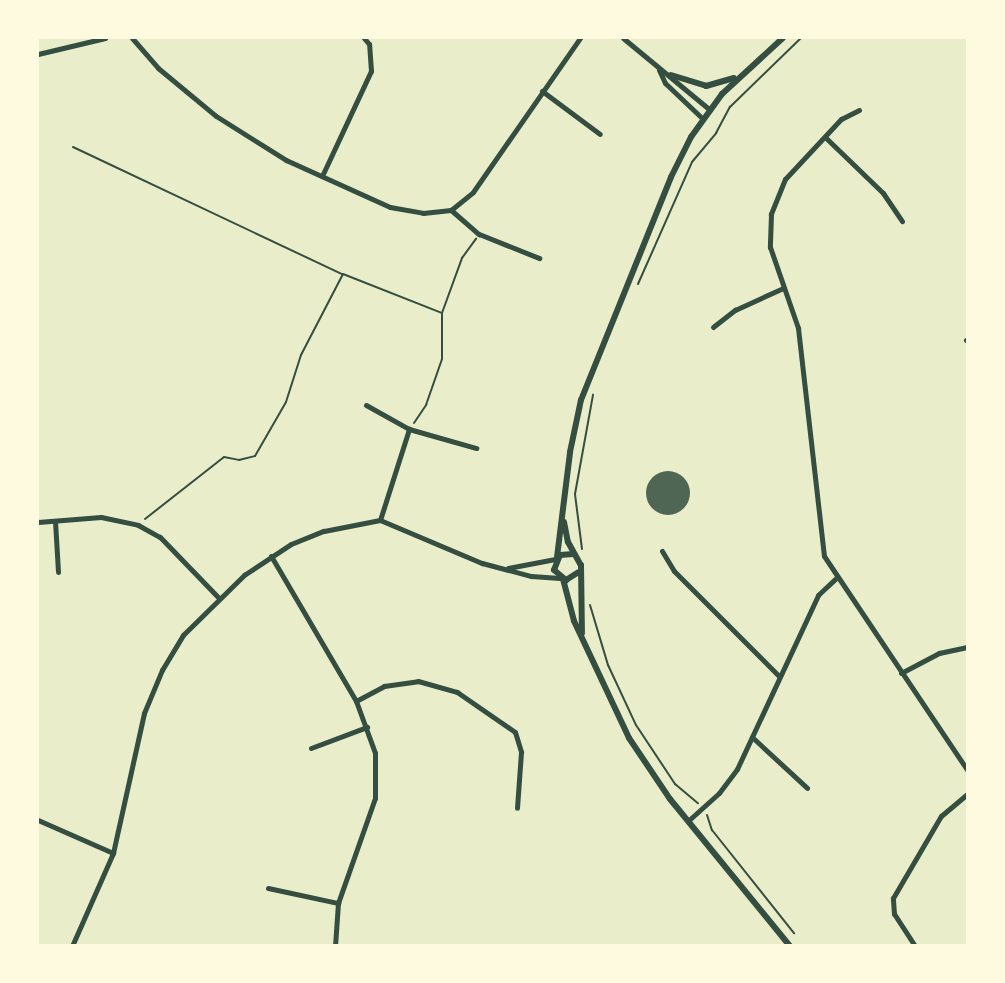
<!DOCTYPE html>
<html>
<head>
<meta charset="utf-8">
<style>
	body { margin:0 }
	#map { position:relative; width:1005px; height:983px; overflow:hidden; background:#e9edc9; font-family:Cabin,sans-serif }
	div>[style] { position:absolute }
	.building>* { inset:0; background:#4f6655 }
	.round { border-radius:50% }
	.path>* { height:2px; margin:-1px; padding:0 1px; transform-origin:1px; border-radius:1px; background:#344e41 }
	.minor>* { height:5px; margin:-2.5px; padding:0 2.5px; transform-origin:2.5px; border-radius:2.5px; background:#344e41 }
	.tertiary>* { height:6px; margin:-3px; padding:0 3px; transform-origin:3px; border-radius:3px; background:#344e41 }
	span { translate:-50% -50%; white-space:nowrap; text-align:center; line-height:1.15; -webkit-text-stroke:4.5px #fefae0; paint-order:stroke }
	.frame { position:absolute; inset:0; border:39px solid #fefae0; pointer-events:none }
</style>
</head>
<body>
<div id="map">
	<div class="building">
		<i class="round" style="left:646px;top:471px;width:44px;height:44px"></i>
	</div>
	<div class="path">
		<i style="left:73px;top:147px;width:297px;rotate:25.3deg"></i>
		<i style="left:638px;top:284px;width:133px;rotate:-66.1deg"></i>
		<i style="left:692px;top:162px;width:38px;rotate:-50deg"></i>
		<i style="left:716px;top:133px;width:30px;rotate:-62deg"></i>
		<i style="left:730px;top:107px;width:99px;rotate:-44.2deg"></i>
		<i style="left:414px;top:423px;width:22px;rotate:-56deg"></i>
		<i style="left:426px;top:405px;width:49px;rotate:-70.8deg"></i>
		<i style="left:442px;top:359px;width:46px;rotate:-90deg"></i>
		<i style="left:442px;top:313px;width:59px;rotate:-70deg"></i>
		<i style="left:462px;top:258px;width:24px;rotate:-54deg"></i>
		<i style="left:145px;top:519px;width:100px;rotate:-38.1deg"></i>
		<i style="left:224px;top:457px;width:15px;rotate:11deg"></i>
		<i style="left:239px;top:460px;width:16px;rotate:-14deg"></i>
		<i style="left:255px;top:456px;width:62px;rotate:-60.1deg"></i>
		<i style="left:286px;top:402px;width:49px;rotate:-72.3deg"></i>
		<i style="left:301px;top:355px;width:91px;rotate:-62.6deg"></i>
		<i style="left:343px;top:274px;width:106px;rotate:21.5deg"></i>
		<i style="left:582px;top:549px;width:55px;rotate:-97.3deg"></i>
		<i style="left:575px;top:494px;width:101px;rotate:-79.7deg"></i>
		<i style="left:590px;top:605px;width:63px;rotate:73.3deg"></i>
		<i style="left:608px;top:665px;width:66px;rotate:65deg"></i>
		<i style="left:636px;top:725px;width:71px;rotate:56.5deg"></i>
		<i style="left:675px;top:784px;width:30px;rotate:40deg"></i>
		<i style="left:707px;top:815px;width:16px;rotate:72deg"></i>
		<i style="left:712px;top:830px;width:132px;rotate:51.5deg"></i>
	</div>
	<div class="minor">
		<i style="left:132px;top:38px;width:40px;rotate:49deg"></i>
		<i style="left:158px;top:68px;width:75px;rotate:39.6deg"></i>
		<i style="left:216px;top:116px;width:83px;rotate:32.2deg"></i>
		<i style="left:286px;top:160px;width:114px;rotate:24.3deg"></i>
		<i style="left:390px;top:207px;width:34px;rotate:10deg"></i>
		<i style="left:423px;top:213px;width:28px;rotate:-6deg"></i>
		<i style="left:451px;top:210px;width:28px;rotate:-39deg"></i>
		<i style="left:473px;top:192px;width:188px;rotate:-55.2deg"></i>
		<i style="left:623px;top:38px;width:113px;rotate:39.6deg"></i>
		<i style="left:38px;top:54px;width:69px;rotate:-13.4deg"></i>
		<i style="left:659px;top:70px;width:14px;rotate:65deg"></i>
		<i style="left:665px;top:83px;width:52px;rotate:43.5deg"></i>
		<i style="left:542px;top:91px;width:72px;rotate:36.6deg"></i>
		<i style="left:859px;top:110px;width:20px;rotate:153deg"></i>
		<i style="left:841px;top:119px;width:82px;rotate:133deg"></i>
		<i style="left:785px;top:179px;width:38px;rotate:112deg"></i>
		<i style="left:771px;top:214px;width:33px;rotate:92deg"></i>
		<i style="left:770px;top:247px;width:86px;rotate:70.9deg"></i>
		<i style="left:798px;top:328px;width:229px;rotate:83.5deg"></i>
		<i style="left:824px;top:556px;width:259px;rotate:56.2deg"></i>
		<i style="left:825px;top:137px;width:81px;rotate:44deg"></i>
		<i style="left:883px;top:193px;width:34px;rotate:56deg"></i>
		<i style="left:322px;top:176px;width:116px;rotate:-65deg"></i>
		<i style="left:371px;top:71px;width:27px;rotate:-94deg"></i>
		<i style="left:369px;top:44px;width:8px;rotate:-130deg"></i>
		<i style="left:451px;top:210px;width:37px;rotate:41deg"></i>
		<i style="left:479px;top:234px;width:65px;rotate:21.8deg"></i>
		<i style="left:713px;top:327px;width:28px;rotate:-38deg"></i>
		<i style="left:735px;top:310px;width:53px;rotate:-24.6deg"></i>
		<i style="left:966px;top:340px;width:2px;rotate:-27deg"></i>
		<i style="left:366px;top:405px;width:49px;rotate:29.2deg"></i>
		<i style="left:409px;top:429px;width:70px;rotate:15.8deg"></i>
		<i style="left:380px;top:520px;width:96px;rotate:-72.3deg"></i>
		<i style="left:55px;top:521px;width:51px;rotate:86.6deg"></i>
		<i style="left:38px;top:522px;width:63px;rotate:-4.5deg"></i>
		<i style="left:101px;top:517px;width:38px;rotate:12deg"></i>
		<i style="left:138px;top:525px;width:25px;rotate:29deg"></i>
		<i style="left:160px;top:537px;width:83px;rotate:46deg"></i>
		<i style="left:662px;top:551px;width:23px;rotate:59deg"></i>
		<i style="left:674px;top:571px;width:148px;rotate:45deg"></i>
		<i style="left:271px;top:556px;width:168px;rotate:59.6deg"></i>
		<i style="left:356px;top:701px;width:55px;rotate:69.9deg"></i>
		<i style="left:375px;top:753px;width:45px;rotate:90deg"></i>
		<i style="left:375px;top:798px;width:111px;rotate:109.4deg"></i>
		<i style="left:338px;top:903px;width:43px;rotate:94deg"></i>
		<i style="left:508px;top:568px;width:48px;rotate:-10.8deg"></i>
		<i style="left:901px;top:673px;width:43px;rotate:-27.8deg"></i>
		<i style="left:939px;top:653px;width:30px;rotate:-12deg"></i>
		<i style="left:356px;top:701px;width:32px;rotate:-28deg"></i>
		<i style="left:384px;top:686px;width:34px;rotate:-8deg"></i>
		<i style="left:418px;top:681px;width:41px;rotate:15.8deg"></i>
		<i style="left:457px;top:692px;width:70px;rotate:34.6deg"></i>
		<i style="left:515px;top:732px;width:21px;rotate:73deg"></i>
		<i style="left:521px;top:752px;width:56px;rotate:94.1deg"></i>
		<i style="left:752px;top:737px;width:75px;rotate:42.8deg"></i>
		<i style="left:311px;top:748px;width:60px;rotate:-20.6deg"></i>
		<i style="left:38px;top:820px;width:82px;rotate:23.7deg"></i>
		<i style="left:689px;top:820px;width:40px;rotate:-42deg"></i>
		<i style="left:719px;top:793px;width:30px;rotate:-53deg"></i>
		<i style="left:737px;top:769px;width:192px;rotate:-65deg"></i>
		<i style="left:818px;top:595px;width:25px;rotate:-43deg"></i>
		<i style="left:268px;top:888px;width:72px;rotate:12.1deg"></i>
		<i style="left:72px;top:946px;width:102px;rotate:-66.2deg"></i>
		<i style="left:113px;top:853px;width:143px;rotate:-77.5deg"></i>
		<i style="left:144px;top:713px;width:47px;rotate:-67.3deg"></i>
		<i style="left:162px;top:670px;width:41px;rotate:-59deg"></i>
		<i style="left:183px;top:635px;width:86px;rotate:-44.5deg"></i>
		<i style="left:244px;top:575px;width:56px;rotate:-33.4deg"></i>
		<i style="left:291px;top:544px;width:35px;rotate:-22deg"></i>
		<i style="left:324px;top:531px;width:57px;rotate:-11.1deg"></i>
		<i style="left:380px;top:520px;width:111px;rotate:22.9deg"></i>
		<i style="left:482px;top:563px;width:51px;rotate:14.9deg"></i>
		<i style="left:531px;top:576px;width:29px;rotate:4deg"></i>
		<i style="left:915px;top:946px;width:38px;rotate:-123deg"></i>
		<i style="left:894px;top:914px;width:16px;rotate:-94deg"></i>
		<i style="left:893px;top:898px;width:95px;rotate:-59.7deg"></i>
		<i style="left:941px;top:816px;width:35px;rotate:-40deg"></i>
	</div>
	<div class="tertiary">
		<i style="left:671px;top:75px;width:37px;rotate:17deg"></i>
		<i style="left:706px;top:86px;width:29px;rotate:-16deg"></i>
		<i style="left:564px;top:522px;width:20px;rotate:79deg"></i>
		<i style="left:568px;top:542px;width:26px;rotate:61deg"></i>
		<i style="left:581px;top:565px;width:68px;rotate:89.2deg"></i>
		<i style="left:573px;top:554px;width:13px;rotate:176deg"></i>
		<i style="left:560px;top:555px;width:16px;rotate:112deg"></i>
		<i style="left:554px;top:570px;width:16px;rotate:40deg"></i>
		<i style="left:566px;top:580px;width:15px;rotate:-32deg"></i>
		<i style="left:557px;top:557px;width:106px;rotate:-82.9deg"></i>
		<i style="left:570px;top:452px;width:53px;rotate:-78.1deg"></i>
		<i style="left:581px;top:400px;width:240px;rotate:-68deg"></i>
		<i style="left:671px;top:177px;width:45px;rotate:-63.4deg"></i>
		<i style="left:691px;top:137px;width:53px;rotate:-54.2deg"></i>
		<i style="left:722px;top:94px;width:83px;rotate:-42.6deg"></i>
		<i style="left:563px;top:579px;width:43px;rotate:75.3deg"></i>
		<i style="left:574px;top:621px;width:129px;rotate:64.8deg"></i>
		<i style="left:629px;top:738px;width:73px;rotate:56.1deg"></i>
		<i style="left:670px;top:799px;width:190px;rotate:50.8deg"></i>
	</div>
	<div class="frame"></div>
</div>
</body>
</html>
